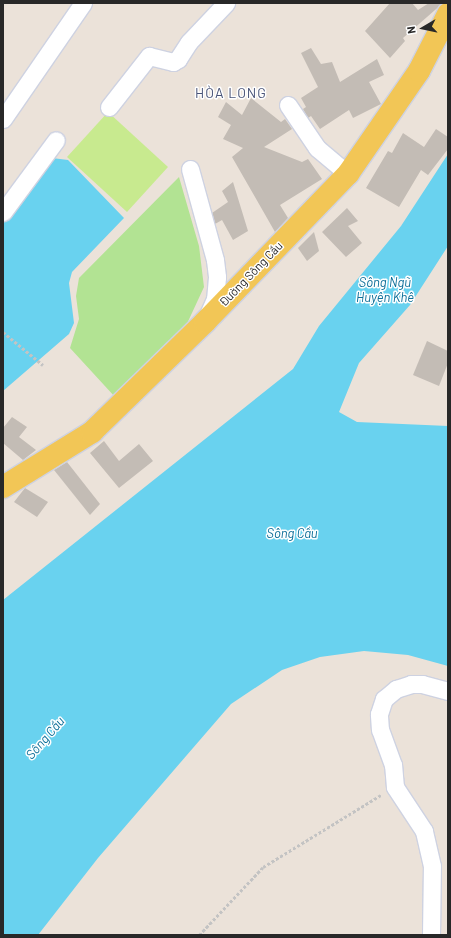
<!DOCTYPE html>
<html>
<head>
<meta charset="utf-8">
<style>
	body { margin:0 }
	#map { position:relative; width:451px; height:938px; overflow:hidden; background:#ebe2d9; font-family:Barlow,sans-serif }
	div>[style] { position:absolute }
	.green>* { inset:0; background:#b2e393 }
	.pitch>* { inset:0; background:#c8ea8f }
	.water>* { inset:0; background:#69d2ef }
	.building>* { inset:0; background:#c3bcb5 }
	.path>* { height:2.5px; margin-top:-1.25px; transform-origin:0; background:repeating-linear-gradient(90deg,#c3c3c3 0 3px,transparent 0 5px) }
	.roads { filter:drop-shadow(1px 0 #ced2e1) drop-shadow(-1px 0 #ced2e1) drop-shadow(0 1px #ced2e1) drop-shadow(0 -1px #ced2e1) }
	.minor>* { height:17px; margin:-8.5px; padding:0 8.5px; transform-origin:8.5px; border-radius:8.5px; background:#fff }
	.major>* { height:22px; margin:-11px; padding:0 11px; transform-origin:11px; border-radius:11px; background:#f2c656 }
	span { translate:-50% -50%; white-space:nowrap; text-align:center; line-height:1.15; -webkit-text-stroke:3px #fff; paint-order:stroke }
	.street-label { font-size:12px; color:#282828 }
	.water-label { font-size:13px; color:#0b6e98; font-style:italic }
	.quarter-label { font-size:14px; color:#485378; letter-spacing:1px }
	.frame { position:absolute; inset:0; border:4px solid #282828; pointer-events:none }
	.north { position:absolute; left:403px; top:8px; width:40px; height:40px; -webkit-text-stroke:3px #fff; paint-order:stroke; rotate:261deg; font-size:11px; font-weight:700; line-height:16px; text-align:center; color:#282828 }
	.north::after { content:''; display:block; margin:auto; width:14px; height:18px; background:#282828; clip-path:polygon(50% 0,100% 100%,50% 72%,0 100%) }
</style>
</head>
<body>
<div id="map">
	<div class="green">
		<i style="clip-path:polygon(179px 177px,199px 246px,204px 287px,185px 328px,115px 397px,70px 348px,79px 319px,76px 296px,79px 278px)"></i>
	</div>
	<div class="pitch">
		<i style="clip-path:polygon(108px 112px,168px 167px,127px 212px,67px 157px)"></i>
	</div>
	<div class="water">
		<i style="clip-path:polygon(448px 154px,448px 246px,410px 305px,359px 363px,339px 412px,357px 422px,448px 426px,448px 666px,408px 655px,364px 651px,320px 657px,282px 670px,231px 704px,98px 858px,38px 935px,3px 935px,3px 600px,293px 369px,319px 326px,401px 226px)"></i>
		<i style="clip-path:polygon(52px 158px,68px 160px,124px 218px,72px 272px,69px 283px,74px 323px,69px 334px,3px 391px,3px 224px)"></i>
	</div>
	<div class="building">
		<i style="clip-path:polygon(390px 3px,412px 3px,418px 10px,429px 3px,443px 3px,403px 38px,405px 41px,390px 58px,365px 31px)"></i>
		<i style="clip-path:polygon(311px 48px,321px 64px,332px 62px,340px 82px,377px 59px,384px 75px,369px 82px,381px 104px,353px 118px,349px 110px,320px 129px,311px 116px,308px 118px,303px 109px,306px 107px,301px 98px,318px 87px,301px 53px)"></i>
		<i style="clip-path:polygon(251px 98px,281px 122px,285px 119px,292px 129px,264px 147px,302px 162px,308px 159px,322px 179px,280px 205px,288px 218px,275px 232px,232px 157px,243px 148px,223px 139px,231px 125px,218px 117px,226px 102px,242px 115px)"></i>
		<i style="clip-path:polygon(436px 129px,448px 137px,448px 149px,428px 175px,421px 170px,399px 207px,366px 188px,388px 151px,392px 153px,403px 133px,424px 147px)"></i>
		<i style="clip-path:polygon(233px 182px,248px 231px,233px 240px,222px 220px,215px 224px,212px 213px,228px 202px,222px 191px)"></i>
		<i style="clip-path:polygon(347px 208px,358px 221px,348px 226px,362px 243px,346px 257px,322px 232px)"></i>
		<i style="clip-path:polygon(314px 232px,319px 251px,307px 261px,298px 248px)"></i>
		<i style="clip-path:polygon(427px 341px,448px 351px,448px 363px,439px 386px,413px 375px)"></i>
		<i style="clip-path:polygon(12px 417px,27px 427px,19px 437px,36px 450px,23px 460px,3px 443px,3px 428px)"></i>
		<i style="clip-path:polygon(104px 441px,119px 461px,139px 444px,153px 461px,119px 488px,90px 453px)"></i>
		<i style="clip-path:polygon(67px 462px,100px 504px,90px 515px,54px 470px)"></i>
		<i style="clip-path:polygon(25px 488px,48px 502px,37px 517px,14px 502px)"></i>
	</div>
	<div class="path">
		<i style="left:3px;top:332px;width:52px;rotate:39.5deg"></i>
		<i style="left:199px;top:935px;width:93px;rotate:-46.7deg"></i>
		<i style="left:263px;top:867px;width:138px;rotate:-31.4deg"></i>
	</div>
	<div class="roads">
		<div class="minor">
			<i style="left:288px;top:105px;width:52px;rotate:56deg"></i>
			<i style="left:317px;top:148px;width:40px;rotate:40deg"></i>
			<i style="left:109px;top:107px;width:65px;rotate:-51.9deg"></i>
			<i style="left:149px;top:56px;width:25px;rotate:14deg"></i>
			<i style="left:173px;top:62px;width:6px;rotate:-31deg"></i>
			<i style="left:178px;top:59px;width:20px;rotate:-57deg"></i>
			<i style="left:189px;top:42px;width:54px;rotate:-46.5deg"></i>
			<i style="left:3px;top:119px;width:141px;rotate:-55.4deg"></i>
			<i style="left:190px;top:169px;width:94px;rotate:74.6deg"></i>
			<i style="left:215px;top:260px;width:17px;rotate:83deg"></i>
			<i style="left:217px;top:277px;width:22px;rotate:95deg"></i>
			<i style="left:215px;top:299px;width:20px;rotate:114deg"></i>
			<i style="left:3px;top:212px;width:89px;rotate:-53.6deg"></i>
			<i style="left:431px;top:935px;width:69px;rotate:-89.2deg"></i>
			<i style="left:432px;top:866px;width:36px;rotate:-103deg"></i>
			<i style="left:424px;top:831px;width:53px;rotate:-123.4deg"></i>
			<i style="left:395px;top:787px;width:22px;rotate:-95deg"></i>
			<i style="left:393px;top:765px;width:37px;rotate:-110deg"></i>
			<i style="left:380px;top:730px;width:16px;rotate:-94deg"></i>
			<i style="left:379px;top:714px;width:16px;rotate:-72deg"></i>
			<i style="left:384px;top:699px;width:16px;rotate:-40deg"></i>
			<i style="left:396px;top:689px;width:16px;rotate:-18deg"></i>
			<i style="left:411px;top:684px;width:11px"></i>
			<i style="left:422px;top:684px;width:27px;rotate:15deg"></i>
		</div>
		<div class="major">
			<i style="left:3px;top:487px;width:105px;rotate:-31.7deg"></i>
			<i style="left:92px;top:432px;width:158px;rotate:-44.2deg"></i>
			<i style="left:205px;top:322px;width:206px;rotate:-46deg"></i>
			<i style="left:348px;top:174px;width:125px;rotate:-55.4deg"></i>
			<i style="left:419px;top:71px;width:64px;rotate:-63deg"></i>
		</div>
	</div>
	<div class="street-label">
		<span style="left:251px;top:274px;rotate:-46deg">Đường Sông Cầu</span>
	</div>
	<div class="water-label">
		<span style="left:385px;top:290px">Sông Ngũ<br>Huyện Khê</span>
		<span style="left:292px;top:533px">Sông Cầu</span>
		<span style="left:45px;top:738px;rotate:-49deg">Sông Cầu</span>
	</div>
	<div class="quarter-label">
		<span style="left:231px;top:93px">HÒA LONG</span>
	</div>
	<div class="frame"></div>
	<div class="north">N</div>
</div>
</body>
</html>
